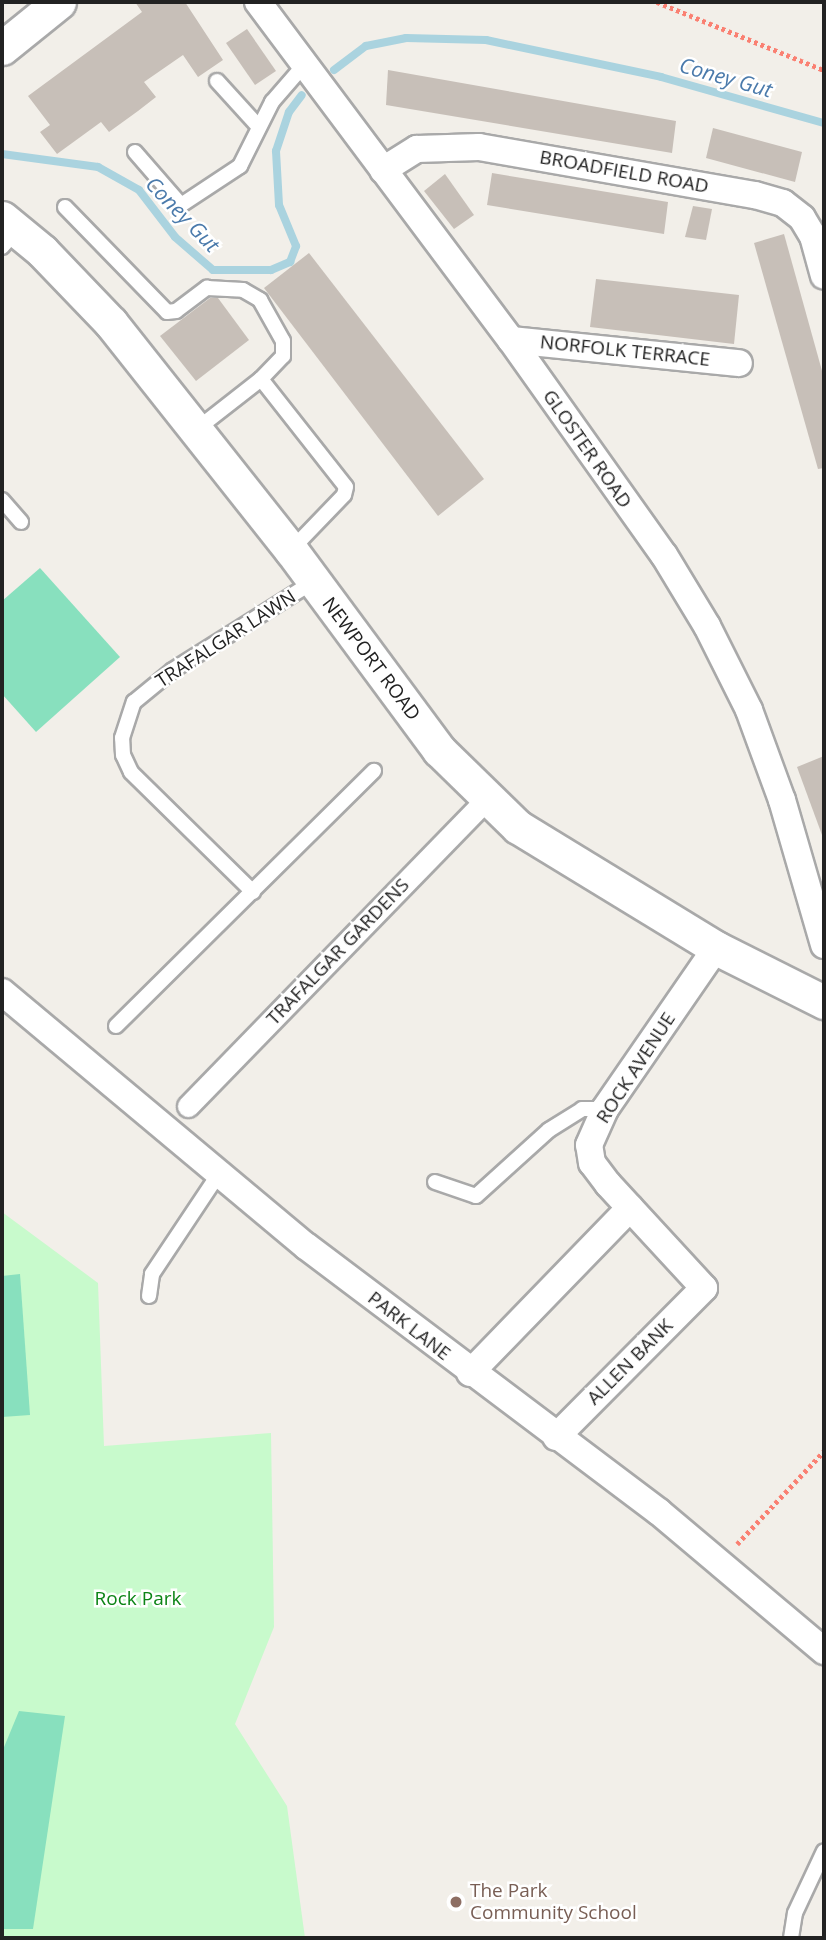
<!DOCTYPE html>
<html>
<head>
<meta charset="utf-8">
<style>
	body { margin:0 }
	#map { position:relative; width:826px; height:1940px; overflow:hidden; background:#f2efe9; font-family:"Open Sans",sans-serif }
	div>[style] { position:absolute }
	.park>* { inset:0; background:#c8facc }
	.pitch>* { inset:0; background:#88e0be }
	.stream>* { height:8px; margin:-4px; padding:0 4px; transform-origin:4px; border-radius:4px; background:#aad3df }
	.building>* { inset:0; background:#c7bfb8 }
	.path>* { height:4.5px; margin-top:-2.25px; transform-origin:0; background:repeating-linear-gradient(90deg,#fa8072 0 3.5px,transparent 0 7px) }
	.roads { filter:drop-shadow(2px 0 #a9a9a9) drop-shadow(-2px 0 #a9a9a9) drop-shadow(0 2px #a9a9a9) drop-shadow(0 -2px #a9a9a9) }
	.service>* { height:14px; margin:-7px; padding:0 7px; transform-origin:7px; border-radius:7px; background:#fff }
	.pedestrian>* { height:21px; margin:-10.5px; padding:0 10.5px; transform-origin:10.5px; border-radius:10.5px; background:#fff }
	.minor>* { height:26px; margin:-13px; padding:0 13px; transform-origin:13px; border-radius:13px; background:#fff }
	.tertiary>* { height:33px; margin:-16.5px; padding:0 16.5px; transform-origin:16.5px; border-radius:16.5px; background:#fff }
	.dots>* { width:19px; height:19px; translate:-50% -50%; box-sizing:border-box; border:4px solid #fff; border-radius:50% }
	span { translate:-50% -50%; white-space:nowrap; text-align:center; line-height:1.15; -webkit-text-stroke:5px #fff; paint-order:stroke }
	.street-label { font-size:19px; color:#222 }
	.park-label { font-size:19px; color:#0c8416 }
	.education-label { font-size:19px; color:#785e54 }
	.left { translate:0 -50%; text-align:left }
	.water-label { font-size:21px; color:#4a7aab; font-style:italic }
	.frame { position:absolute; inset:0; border:4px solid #222; pointer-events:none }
</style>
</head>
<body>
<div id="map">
	<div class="park">
		<i style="clip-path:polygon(2px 1212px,98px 1283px,104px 1446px,271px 1433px,274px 1627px,235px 1724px,287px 1806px,305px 1938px,2px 1938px)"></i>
	</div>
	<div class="pitch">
		<i style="clip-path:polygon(40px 568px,120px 657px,36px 732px,2px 694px,2px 601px)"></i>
		<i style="clip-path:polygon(20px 1274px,30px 1415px,2px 1417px,2px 1276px)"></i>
		<i style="clip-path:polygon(19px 1711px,65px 1716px,33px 1929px,2px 1929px,2px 1752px)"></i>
	</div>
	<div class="stream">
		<i style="left:334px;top:70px;width:40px;rotate:-37deg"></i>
		<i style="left:366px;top:46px;width:41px;rotate:-11.3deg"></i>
		<i style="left:406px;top:38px;width:80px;rotate:1.4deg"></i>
		<i style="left:486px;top:40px;width:179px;rotate:11.9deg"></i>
		<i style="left:661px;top:77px;width:169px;rotate:15.8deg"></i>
		<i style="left:2px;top:154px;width:97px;rotate:7.7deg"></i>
		<i style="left:98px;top:167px;width:47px;rotate:29.3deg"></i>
		<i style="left:139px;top:190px;width:59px;rotate:52.5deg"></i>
		<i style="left:175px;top:237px;width:50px;rotate:41deg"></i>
		<i style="left:213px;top:270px;width:58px"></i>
		<i style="left:271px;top:270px;width:21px;rotate:-23deg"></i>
		<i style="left:290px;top:262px;width:17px;rotate:-69deg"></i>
		<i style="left:296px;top:246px;width:44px;rotate:-112.5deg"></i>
		<i style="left:279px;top:205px;width:54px;rotate:-93.2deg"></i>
		<i style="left:276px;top:151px;width:41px;rotate:-71.6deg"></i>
		<i style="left:289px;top:112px;width:21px;rotate:-53deg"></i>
	</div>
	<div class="building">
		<i style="clip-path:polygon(135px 2px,185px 2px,223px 60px,198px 77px,183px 55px,144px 82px,156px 97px,138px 111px,109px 132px,101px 122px,57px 154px,40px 132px,50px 125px,28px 96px,142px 12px)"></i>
		<i style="clip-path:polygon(247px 29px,276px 71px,255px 85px,226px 43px)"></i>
		<i style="clip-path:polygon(388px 70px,676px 121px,672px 153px,386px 105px)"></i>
		<i style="clip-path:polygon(713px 128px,802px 152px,795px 182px,706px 158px)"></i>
		<i style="clip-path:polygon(492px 173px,668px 202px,664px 234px,487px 205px)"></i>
		<i style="clip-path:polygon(445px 174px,474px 215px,454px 229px,424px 191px)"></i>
		<i style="clip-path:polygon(693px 206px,712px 209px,706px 240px,685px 237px)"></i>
		<i style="clip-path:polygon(784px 234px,824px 378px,824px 468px,818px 469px,754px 243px)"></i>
		<i style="clip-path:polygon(309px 253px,484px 479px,438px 516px,264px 288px)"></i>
		<i style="clip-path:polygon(596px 279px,739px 295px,734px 344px,590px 327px)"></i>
		<i style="clip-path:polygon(210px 298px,218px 298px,249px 340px,196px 381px,160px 336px)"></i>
		<i style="clip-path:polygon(824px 756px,824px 835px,822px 835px,797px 767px)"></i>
	</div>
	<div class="path">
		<i style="left:657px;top:2px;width:180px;rotate:22.2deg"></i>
		<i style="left:737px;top:1544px;width:127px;rotate:-46.9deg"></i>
	</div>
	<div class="roads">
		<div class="service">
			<i style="left:217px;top:81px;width:61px;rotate:47.7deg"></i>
			<i style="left:135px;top:152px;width:70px;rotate:49deg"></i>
			<i style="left:181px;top:205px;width:71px;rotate:-33.5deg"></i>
			<i style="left:240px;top:166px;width:72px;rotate:-63.4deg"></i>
			<i style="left:272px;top:102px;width:49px;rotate:-49.1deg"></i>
			<i style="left:65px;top:207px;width:146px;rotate:45.8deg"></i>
			<i style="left:167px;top:312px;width:9px;rotate:-6deg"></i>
			<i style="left:176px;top:311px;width:39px;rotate:-37deg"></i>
			<i style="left:207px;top:288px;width:36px;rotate:3deg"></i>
			<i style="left:243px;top:290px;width:20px;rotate:30deg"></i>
			<i style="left:260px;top:300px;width:47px;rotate:60.7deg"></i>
			<i style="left:283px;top:341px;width:15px;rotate:90deg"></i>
			<i style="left:283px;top:356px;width:32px;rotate:134deg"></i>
			<i style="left:2px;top:247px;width:23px;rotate:-49deg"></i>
			<i style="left:197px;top:429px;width:81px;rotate:-38deg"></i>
			<i style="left:261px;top:379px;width:137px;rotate:51.8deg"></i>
			<i style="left:346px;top:487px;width:8px;rotate:104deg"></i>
			<i style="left:344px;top:495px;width:76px;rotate:133.9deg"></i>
			<i style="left:2px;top:500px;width:29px;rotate:49deg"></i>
			<i style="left:253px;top:892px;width:171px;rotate:-135.5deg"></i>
			<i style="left:131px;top:772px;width:19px;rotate:-115deg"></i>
			<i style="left:123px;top:755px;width:17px;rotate:-93deg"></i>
			<i style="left:122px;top:738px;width:38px;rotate:-72deg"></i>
			<i style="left:134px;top:702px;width:50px;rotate:-39.4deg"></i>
			<i style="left:173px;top:670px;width:165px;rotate:-32.2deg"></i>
			<i style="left:116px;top:1026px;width:363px;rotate:-44.7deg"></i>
			<i style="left:435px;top:1182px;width:43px;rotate:18.9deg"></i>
			<i style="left:476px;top:1196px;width:98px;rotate:-42.1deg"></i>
			<i style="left:549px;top:1130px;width:39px;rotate:-32deg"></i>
			<i style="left:582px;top:1109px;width:23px"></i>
			<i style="left:149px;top:1296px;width:22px;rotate:-82deg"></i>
			<i style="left:152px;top:1274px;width:123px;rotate:-56.3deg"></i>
			<i style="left:791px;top:1938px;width:25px;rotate:-81deg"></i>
			<i style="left:795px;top:1913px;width:68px;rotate:-64.9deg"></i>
		</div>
		<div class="pedestrian">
			<i style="left:188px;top:1106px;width:430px;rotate:-45.8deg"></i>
		</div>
		<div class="minor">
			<i style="left:258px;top:2px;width:422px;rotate:53.2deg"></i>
			<i style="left:511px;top:340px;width:264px;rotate:54.6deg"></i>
			<i style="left:664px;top:555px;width:83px;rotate:58.8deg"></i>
			<i style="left:707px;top:626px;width:94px;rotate:63.4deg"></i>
			<i style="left:749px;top:710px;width:96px;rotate:69.9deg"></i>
			<i style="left:782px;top:800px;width:151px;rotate:73.8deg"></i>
			<i style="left:383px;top:170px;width:40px;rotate:-32deg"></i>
			<i style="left:417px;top:149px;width:62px;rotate:-1.8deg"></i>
			<i style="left:479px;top:147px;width:280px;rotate:9.9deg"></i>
			<i style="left:755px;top:195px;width:29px;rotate:16deg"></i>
			<i style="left:783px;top:203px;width:24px;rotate:38deg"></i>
			<i style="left:802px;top:218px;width:21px;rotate:59deg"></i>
			<i style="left:813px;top:236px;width:41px;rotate:74.6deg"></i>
			<i style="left:511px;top:340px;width:229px;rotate:5.8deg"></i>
			<i style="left:2px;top:992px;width:396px;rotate:39.9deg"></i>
			<i style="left:306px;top:1246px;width:442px;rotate:37deg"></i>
			<i style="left:659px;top:1512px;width:216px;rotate:40.1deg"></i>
			<i style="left:470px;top:1373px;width:230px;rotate:-45.9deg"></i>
			<i style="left:556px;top:1437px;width:210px;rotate:-45.2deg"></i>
			<i style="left:704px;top:1288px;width:142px;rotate:-132.7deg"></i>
			<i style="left:608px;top:1184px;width:26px;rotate:-127deg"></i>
			<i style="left:592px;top:1163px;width:18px;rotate:-99deg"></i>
			<i style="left:589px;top:1145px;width:39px;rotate:-66deg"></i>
			<i style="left:605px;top:1109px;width:196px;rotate:-55.4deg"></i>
		</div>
		<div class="tertiary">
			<i style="left:2px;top:48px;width:73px;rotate:-38.9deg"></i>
			<i style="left:2px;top:218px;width:52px;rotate:39.5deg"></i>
			<i style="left:42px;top:251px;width:100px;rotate:46.2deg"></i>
			<i style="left:111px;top:323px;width:290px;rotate:51.6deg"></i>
			<i style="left:291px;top:550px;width:249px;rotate:53.5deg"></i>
			<i style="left:439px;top:750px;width:110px;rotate:44.3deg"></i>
			<i style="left:518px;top:827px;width:232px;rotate:31.4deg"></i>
			<i style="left:716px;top:948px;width:121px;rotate:26.6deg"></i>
		</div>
	</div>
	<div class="dots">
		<i style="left:456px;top:1902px;background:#8d6e63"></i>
	</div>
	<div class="street-label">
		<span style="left:624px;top:172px;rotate:10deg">BROADFIELD ROAD</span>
		<span style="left:625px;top:351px;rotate:6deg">NORFOLK TERRACE</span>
		<span style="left:587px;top:449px;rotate:55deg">GLOSTER ROAD</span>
		<span style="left:226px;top:639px;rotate:-33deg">TRAFALGAR LAWN</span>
		<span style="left:371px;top:659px;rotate:53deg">NEWPORT ROAD</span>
		<span style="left:338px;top:952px;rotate:-46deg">TRAFALGAR GARDENS</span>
		<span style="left:636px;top:1068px;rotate:-57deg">ROCK AVENUE</span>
		<span style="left:409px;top:1326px;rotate:38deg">PARK LANE</span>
		<span style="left:630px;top:1362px;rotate:-45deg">ALLEN BANK</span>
	</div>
	<div class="park-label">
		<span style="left:138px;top:1599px">Rock Park</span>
	</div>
	<div class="education-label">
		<span class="left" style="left:470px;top:1902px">The Park<br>Community School</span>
	</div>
	<div class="water-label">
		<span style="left:726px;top:77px;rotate:16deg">Coney Gut</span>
		<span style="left:183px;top:214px;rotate:46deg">Coney Gut</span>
	</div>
	<div class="frame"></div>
</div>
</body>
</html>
